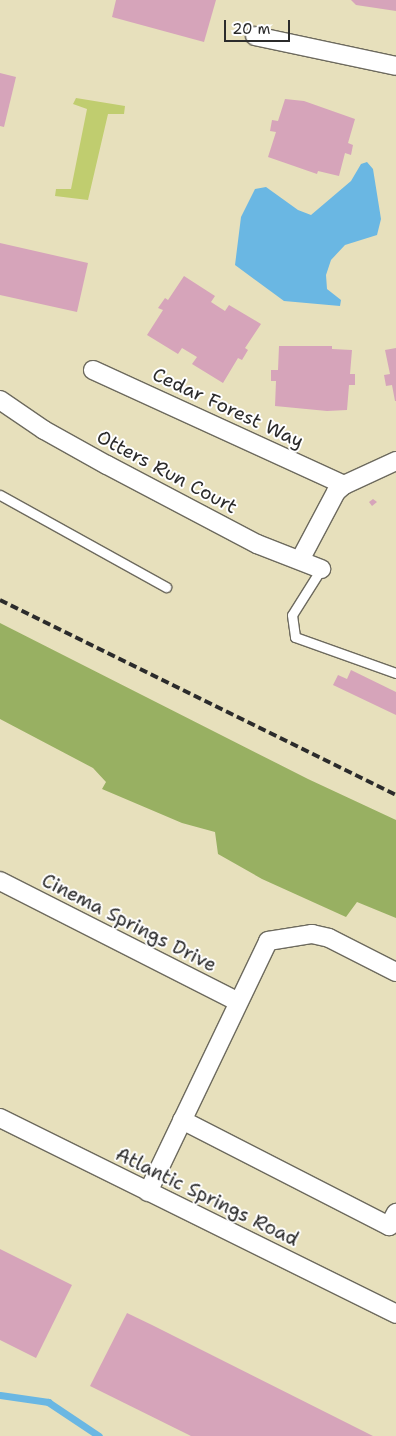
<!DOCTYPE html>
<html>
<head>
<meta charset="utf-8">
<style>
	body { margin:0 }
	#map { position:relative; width:396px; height:1436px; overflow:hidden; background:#e7e0bc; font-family:"Shantell Sans",sans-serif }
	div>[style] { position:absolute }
	.green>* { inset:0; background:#c0cd6f }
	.forest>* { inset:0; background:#98b062 }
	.water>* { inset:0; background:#6ab7e3 }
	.stream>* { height:7px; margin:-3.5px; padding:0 3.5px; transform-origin:3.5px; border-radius:3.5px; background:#6ab7e3 }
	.building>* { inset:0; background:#d6a4ba }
	.roads { filter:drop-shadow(1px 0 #6d6a5e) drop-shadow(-1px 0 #6d6a5e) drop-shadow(0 1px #6d6a5e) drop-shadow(0 -1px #6d6a5e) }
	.service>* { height:9px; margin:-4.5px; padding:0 4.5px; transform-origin:4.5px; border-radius:4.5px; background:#fff }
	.minor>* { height:18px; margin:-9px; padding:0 9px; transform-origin:9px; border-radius:9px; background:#fff }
	.rail>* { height:4px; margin-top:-2px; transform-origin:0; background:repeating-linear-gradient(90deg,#2b2b2b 0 8px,transparent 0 12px) }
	span { translate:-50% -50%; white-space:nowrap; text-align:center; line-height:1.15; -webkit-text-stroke:4px #fff; paint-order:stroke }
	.street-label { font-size:19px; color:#2b2b2b }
	.scale { position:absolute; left:224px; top:20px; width:66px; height:22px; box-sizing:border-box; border:2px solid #2b2b2b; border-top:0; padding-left:6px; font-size:15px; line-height:18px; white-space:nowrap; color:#2b2b2b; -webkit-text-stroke:4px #fff; paint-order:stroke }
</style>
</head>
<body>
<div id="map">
	<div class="green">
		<i style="clip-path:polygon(76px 98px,125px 106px,124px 114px,108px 114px,88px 200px,55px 196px,56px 189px,71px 189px,87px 109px,73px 104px)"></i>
	</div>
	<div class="forest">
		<i style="clip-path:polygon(0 623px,308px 779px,396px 820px,396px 918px,357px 902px,346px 917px,262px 879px,218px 854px,215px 832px,182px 823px,102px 789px,106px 782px,93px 768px,0 719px)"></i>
	</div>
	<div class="water">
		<i style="clip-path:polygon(367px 162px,373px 169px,381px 219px,377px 235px,345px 245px,331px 260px,326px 275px,327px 289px,341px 300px,340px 306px,284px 301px,235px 265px,241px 217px,255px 189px,266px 187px,298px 210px,311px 215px,351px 181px,361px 164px)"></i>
	</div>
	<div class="stream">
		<i style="left:0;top:1395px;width:49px;rotate:8.3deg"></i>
		<i style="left:48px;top:1402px;width:61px;rotate:33.7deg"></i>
	</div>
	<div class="building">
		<i style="clip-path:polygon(116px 0,216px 0,204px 42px,112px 17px)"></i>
		<i style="clip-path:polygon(351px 0,396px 0,396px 11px,356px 5px)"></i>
		<i style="clip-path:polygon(0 73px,16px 77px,4px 127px,0 126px)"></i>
		<i style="clip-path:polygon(285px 99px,304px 101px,355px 119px,348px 143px,353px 145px,351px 155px,345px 153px,339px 176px,318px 171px,317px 174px,268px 157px,276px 132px,270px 131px,272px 120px,278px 121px)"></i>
		<i style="clip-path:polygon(0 243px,88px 263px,77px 312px,0 295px)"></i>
		<i style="clip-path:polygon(184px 276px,215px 296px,211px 302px,225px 311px,229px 305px,261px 324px,245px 348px,248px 350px,242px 360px,238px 358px,223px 383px,192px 364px,197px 357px,182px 348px,178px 354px,147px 335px,163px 310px,158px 308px,165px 298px,168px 300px)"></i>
		<i style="clip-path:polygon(279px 346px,332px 346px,332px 349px,352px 350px,350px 374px,355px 374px,355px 385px,349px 385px,347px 410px,327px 411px,275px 406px,276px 381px,271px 381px,271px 370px,278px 370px)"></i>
		<i style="clip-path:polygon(396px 348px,396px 401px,395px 401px,392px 385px,386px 386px,384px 375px,390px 374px,385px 350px)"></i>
		<i style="clip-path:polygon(373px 499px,377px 502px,372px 506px,369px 502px)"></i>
		<i style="clip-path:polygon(351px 670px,396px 692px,396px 715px,333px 685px,338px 675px,347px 679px)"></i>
		<i style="clip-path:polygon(0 1249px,72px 1285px,36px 1358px,0 1340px)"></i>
		<i style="clip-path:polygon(127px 1313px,152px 1325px,373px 1436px,191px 1436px,90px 1386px)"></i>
	</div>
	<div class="roads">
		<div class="service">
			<i style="left:0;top:495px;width:190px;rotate:29deg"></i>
			<i style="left:321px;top:569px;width:54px;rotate:122.2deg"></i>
			<i style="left:292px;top:615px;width:22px;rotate:82deg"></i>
			<i style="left:295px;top:637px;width:107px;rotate:19.6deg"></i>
		</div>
		<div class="minor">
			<i style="left:255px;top:36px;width:144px;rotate:12deg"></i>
			<i style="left:93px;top:370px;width:276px;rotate:24.6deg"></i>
			<i style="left:344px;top:485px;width:57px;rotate:-24.8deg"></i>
			<i style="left:0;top:400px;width:53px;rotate:34.3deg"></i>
			<i style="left:44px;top:430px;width:72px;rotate:29.1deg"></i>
			<i style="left:107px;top:465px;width:170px;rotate:27.8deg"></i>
			<i style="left:257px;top:544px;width:69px;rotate:21.3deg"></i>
			<i style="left:300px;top:560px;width:77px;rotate:-62.1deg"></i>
			<i style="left:336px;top:492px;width:11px;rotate:-41deg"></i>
			<i style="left:0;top:881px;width:267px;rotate:26.9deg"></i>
			<i style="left:0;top:1118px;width:442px;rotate:26.3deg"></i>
			<i style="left:182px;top:1120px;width:233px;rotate:27.1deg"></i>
			<i style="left:389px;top:1226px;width:15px;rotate:-62deg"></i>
			<i style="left:148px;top:1192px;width:278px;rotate:-64.4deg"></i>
			<i style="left:268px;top:941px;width:45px;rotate:-9deg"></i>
			<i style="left:312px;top:934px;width:17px;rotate:13deg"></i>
			<i style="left:329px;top:938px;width:75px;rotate:26.9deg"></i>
		</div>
	</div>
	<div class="rail">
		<i style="left:0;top:600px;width:441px;rotate:26.2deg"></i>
	</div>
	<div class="street-label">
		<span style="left:228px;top:408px;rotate:25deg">Cedar Forest Way</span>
		<span style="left:167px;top:472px;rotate:28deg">Otters Run Court</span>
		<span style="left:129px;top:923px;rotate:27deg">Cinema Springs Drive</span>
		<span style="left:207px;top:1197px;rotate:26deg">Atlantic Springs Road</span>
	</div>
	<div class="scale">20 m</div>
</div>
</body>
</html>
